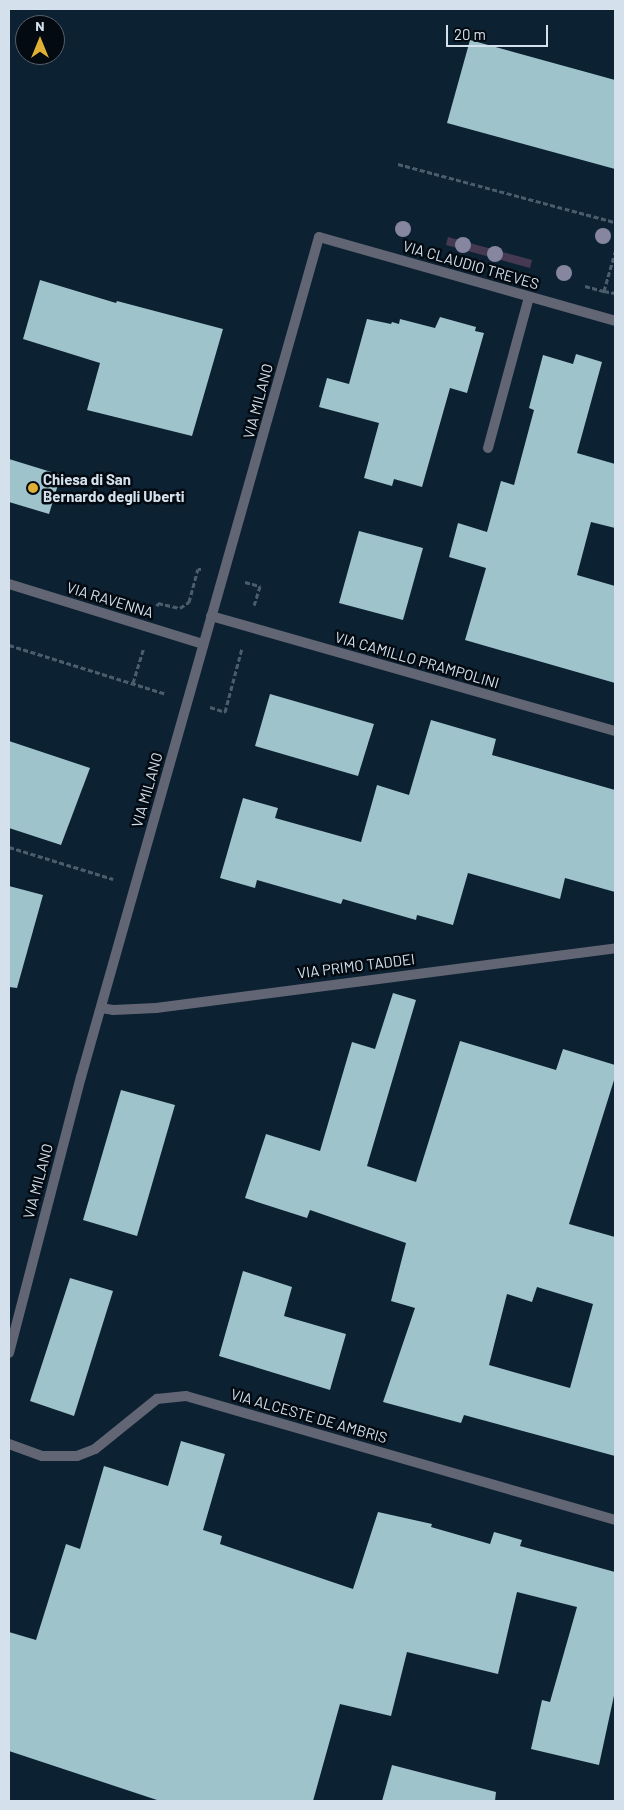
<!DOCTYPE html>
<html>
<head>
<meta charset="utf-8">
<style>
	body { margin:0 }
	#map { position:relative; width:624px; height:1810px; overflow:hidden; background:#0c2132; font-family:Barlow,sans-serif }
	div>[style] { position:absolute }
	.green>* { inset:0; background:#463a52 }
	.building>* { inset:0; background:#9ec3cb }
	.path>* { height:3px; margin-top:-1.5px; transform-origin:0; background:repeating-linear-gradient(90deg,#4b5d6d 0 5px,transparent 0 7.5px) }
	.service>* { height:10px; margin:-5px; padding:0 5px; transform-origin:5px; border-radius:5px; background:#626574 }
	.minor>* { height:10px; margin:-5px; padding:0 5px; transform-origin:5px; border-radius:5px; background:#626574 }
	.trees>* { width:16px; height:16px; margin:-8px; border-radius:50%; background:#8686a1 }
	.dots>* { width:14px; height:14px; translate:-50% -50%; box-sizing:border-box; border:2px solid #030a11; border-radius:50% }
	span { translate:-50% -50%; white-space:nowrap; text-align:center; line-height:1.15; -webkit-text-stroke:5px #030a11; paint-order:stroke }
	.street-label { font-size:15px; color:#d4e1ed }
	.poi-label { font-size:15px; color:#d4e1ed; font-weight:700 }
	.left { translate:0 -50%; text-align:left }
	.frame { position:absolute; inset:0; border:10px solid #d4e1ed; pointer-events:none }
	.north { position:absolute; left:15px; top:15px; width:50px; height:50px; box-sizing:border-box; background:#030a11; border:1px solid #576069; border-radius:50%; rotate:0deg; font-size:14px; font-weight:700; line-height:20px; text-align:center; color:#d4e1ed }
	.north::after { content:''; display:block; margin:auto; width:18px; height:22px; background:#dfb034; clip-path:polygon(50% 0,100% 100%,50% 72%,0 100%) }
	.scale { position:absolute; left:446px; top:25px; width:102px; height:22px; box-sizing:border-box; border:2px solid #d4e1ed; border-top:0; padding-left:6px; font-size:15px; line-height:18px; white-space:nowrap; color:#d4e1ed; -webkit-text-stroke:4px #030a11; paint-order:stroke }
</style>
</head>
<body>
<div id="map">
	<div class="green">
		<i style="clip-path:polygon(448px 237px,532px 260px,530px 268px,446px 245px)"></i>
	</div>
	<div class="building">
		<i style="clip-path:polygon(470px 40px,615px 80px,615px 169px,447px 123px)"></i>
		<i style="clip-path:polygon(40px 280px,116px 303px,117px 301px,223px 329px,192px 436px,87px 410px,100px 363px,23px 339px)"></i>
		<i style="clip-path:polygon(440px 317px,476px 327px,475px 331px,484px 333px,467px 393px,450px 388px,422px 487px,394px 479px,392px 486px,364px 478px,379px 423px,319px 407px,327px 378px,349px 384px,367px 319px,391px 324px,392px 322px,399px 324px,400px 319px,435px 328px)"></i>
		<i style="clip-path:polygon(576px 354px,602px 362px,577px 453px,615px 464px,615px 528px,591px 522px,577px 575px,615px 586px,615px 683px,465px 640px,486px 568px,449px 557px,458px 523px,487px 532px,501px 481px,514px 485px,534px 410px,529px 408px,543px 355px,573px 364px)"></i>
		<i style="clip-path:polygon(9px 459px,61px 475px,49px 514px,9px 502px)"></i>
		<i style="clip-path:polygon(359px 531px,423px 548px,403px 620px,339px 603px)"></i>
		<i style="clip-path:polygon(270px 694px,374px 724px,358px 776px,255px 746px)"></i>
		<i style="clip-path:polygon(431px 720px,496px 739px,492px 755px,615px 790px,615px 892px,565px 878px,560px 899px,468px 873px,453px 925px,417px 915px,416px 920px,343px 899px,341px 904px,257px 880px,255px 888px,220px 878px,243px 798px,278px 808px,275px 818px,361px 842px,377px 785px,409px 795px)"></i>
		<i style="clip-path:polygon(9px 741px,90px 768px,61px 845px,9px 828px)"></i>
		<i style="clip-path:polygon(9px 886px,43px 895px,17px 988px,9px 987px)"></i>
		<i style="clip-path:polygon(evenodd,393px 993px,416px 1000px,367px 1166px,416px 1182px,460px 1041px,556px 1070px,563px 1049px,615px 1065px,615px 1077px,569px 1224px,615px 1237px,615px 1456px,464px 1415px,461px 1423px,383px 1402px,415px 1308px,391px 1301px,406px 1243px,310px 1210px,307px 1218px,245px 1198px,266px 1134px,320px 1151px,352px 1042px,375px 1049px,393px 993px,537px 1287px,593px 1304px,570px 1388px,489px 1365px,507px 1294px,532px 1302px,537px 1287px)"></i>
		<i style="clip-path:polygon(121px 1090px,175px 1105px,137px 1236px,83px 1220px)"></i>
		<i style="clip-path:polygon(243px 1271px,292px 1287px,284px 1316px,346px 1334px,330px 1390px,219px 1356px)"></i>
		<i style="clip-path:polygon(70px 1278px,113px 1291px,74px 1416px,30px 1401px)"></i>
		<i style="clip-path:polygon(181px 1441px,225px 1454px,203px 1530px,222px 1536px,220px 1544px,353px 1589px,378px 1512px,432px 1524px,431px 1527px,490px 1544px,494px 1532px,522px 1540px,520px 1546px,615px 1572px,615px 1691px,599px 1765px,531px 1749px,542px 1700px,550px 1702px,577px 1607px,517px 1592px,498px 1674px,407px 1652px,391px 1716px,340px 1704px,313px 1801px,160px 1801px,9px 1751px,9px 1632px,36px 1640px,66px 1544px,80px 1549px,104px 1466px,168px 1486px)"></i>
		<i style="clip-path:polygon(392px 1765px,496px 1792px,495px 1801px,382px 1801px)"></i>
	</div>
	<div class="path">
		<i style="left:398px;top:164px;width:225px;rotate:15deg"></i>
		<i style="left:585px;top:286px;width:20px;rotate:15deg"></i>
		<i style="left:604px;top:291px;width:41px;rotate:-74.2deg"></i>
		<i style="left:604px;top:291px;width:11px;rotate:10deg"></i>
		<i style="left:245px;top:582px;width:16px;rotate:15deg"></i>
		<i style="left:260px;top:586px;width:21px;rotate:107deg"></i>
		<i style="left:157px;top:606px;width:3px;rotate:-72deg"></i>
		<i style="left:158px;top:603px;width:23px;rotate:13deg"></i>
		<i style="left:180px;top:608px;width:11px;rotate:-34deg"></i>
		<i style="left:189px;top:602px;width:34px;rotate:-75deg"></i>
		<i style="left:198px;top:569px;width:3px"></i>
		<i style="left:9px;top:645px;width:164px;rotate:17.3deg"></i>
		<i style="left:133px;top:683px;width:37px;rotate:-73deg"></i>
		<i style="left:210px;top:707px;width:16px;rotate:18deg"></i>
		<i style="left:225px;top:712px;width:66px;rotate:-75.1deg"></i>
		<i style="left:9px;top:847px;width:109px;rotate:17.1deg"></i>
	</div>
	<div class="service">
		<i style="left:488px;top:448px;width:156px;rotate:-74.8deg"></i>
	</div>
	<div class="minor">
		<i style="left:9px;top:584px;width:203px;rotate:17.2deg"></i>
		<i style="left:211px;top:616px;width:420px;rotate:15.9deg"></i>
		<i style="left:101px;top:1008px;width:12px;rotate:9deg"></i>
		<i style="left:113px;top:1010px;width:43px;rotate:-2.7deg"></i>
		<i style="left:156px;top:1008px;width:463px;rotate:-7.4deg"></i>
		<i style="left:9px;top:1353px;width:285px;rotate:-75.4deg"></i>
		<i style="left:81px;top:1077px;width:873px;rotate:-74.18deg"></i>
		<i style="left:319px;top:237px;width:308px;rotate:15.8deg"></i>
		<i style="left:9px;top:1444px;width:35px;rotate:20deg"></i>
		<i style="left:42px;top:1456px;width:35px"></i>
		<i style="left:77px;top:1456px;width:19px;rotate:-21deg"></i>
		<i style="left:95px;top:1449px;width:80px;rotate:-38.9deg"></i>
		<i style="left:157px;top:1399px;width:29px;rotate:-6deg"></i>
		<i style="left:186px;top:1396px;width:447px;rotate:16.1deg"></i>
	</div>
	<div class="trees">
		<i style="left:403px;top:229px"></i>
		<i style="left:603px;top:236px"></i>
		<i style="left:463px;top:245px"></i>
		<i style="left:495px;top:254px"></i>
		<i style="left:564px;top:273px"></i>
	</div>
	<div class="dots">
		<i style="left:33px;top:488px;background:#dfb034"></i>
	</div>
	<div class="street-label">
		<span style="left:471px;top:265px;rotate:16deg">VIA CLAUDIO TREVES</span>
		<span style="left:258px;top:401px;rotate:-75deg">VIA MILANO</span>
		<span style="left:110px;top:600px;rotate:17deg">VIA RAVENNA</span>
		<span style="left:417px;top:660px;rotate:16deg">VIA CAMILLO PRAMPOLINI</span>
		<span style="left:147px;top:790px;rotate:-74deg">VIA MILANO</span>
		<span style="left:356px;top:966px;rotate:-7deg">VIA PRIMO TADDEI</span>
		<span style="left:38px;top:1181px;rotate:-75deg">VIA MILANO</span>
		<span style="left:309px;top:1416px;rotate:16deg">VIA ALCESTE DE AMBRIS</span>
	</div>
	<div class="poi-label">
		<span class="left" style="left:43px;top:488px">Chiesa di San<br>Bernardo degli Uberti</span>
	</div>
	<div class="frame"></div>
	<div class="north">N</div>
	<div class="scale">20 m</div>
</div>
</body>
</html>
